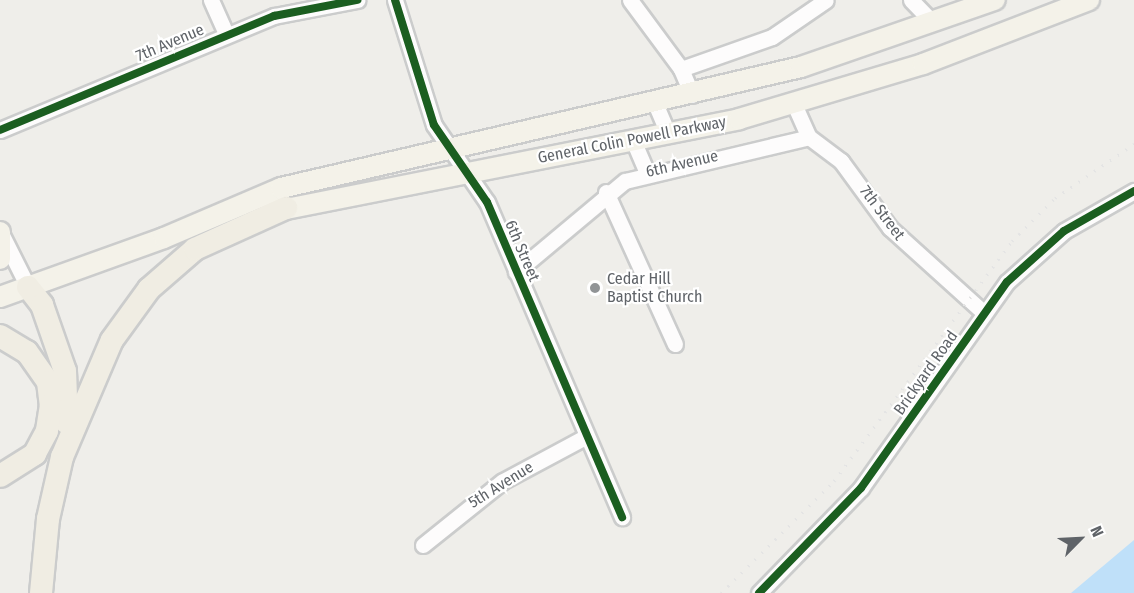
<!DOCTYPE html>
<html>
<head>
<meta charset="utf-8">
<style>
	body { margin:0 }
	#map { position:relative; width:1134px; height:593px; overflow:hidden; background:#efeeea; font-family:"Fira Sans Condensed",sans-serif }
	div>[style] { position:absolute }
	.water>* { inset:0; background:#bfe0f9 }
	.roads { filter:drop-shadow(2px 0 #cbcccc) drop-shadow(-2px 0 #cbcccc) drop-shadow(0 2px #cbcccc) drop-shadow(0 -2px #cbcccc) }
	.minor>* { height:15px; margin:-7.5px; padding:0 7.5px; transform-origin:7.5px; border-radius:7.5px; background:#fdfcfc }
	.major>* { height:20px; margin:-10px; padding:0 10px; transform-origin:10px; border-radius:10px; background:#f4f2e9 }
	.highway>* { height:22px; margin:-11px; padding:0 11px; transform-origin:11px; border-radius:11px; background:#f0ede3 }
	.rail>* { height:3px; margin-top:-1.5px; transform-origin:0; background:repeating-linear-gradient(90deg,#e4e4e4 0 1.5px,transparent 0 9.5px) }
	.cycleway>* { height:8px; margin:-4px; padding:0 4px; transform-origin:4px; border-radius:4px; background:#1b5e20 }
	.dots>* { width:16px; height:16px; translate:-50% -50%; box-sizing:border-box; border:3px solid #fff; border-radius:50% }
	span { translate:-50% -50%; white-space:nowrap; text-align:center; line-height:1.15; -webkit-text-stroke:4.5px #fff; paint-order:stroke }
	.street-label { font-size:16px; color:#5f6368 }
	.poi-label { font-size:16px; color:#5f6368 }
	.left { translate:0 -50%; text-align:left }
	.north { position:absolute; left:1050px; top:509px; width:60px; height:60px; -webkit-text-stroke:4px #fff; paint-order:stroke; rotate:66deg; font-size:16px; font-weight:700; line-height:24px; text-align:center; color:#5f6368 }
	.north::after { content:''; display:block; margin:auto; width:21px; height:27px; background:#5f6368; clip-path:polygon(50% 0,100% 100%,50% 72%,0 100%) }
</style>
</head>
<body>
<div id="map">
	<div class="water">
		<i style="clip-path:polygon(1134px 540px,1134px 593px,1071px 593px)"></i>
	</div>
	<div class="roads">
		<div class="minor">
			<i style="left:211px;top:0;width:37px;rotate:66deg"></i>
			<i style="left:395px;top:0;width:131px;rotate:72.7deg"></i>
			<i style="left:434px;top:125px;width:93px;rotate:55.5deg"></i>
			<i style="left:487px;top:202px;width:343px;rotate:66.8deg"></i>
			<i style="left:630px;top:0;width:86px;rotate:53.5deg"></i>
			<i style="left:681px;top:69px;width:28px;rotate:67deg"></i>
			<i style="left:911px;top:0;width:30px;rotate:46deg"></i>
			<i style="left:681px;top:69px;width:96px;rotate:-19.4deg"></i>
			<i style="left:772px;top:37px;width:65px;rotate:-34.4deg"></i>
			<i style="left:655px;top:103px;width:34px;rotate:67deg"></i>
			<i style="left:794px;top:104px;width:36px;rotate:66deg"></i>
			<i style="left:809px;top:137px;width:40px;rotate:37deg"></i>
			<i style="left:841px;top:161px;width:83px;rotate:53.8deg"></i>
			<i style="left:890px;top:228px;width:125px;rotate:42.1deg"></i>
			<i style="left:0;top:130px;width:297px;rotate:-22.6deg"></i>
			<i style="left:274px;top:16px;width:85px;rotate:-10.9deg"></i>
			<i style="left:633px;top:140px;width:34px;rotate:67deg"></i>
			<i style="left:606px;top:192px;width:167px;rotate:65.6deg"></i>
			<i style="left:0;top:231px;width:63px;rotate:63.4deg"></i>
			<i style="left:516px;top:272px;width:142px;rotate:-39.9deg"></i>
			<i style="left:625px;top:181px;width:189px;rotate:-13.4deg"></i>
			<i style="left:423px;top:545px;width:102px;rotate:-38.7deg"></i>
			<i style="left:503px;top:481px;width:95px;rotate:-28.2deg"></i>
			<i style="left:759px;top:593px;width:146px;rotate:-45.8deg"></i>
			<i style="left:861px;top:488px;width:252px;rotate:-54.7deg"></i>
			<i style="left:1007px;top:282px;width:76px;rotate:-41.8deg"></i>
			<i style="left:1064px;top:231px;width:81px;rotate:-29.7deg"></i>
		</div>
		<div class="major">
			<i style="left:271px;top:212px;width:477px;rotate:-11.2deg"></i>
			<i style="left:739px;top:119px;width:192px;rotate:-16.6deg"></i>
			<i style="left:923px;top:64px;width:178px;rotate:-21.1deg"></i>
			<i style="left:0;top:259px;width:27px;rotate:-90deg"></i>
			<i style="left:0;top:297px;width:174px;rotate:-19.8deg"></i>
			<i style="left:164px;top:238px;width:127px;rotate:-23.1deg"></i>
			<i style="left:281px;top:188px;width:534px;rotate:-13.1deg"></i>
			<i style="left:801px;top:67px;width:205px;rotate:-19.1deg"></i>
		</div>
		<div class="highway">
			<i style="left:28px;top:287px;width:23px;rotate:52deg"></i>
			<i style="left:42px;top:305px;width:70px;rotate:70.8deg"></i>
			<i style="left:65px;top:371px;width:52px;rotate:87.8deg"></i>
			<i style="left:0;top:336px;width:31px;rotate:31deg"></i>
			<i style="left:27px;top:352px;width:37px;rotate:55deg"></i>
			<i style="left:48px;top:382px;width:23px;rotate:83deg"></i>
			<i style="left:51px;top:405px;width:26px;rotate:99deg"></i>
			<i style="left:47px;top:431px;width:26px;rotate:118deg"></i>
			<i style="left:35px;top:454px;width:41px;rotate:147.8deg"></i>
			<i style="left:41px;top:593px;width:74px;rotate:-84.6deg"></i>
			<i style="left:48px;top:519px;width:64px;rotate:-77.3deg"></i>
			<i style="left:62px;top:457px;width:127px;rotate:-66.9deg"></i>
			<i style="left:112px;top:340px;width:63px;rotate:-54deg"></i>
			<i style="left:149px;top:289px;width:61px;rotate:-41deg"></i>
			<i style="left:195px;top:249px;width:100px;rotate:-24.3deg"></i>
		</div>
	</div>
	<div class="rail">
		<i style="left:721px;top:593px;width:159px;rotate:-44.7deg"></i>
		<i style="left:834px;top:481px;width:299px;rotate:-53.4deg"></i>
		<i style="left:1012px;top:241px;width:61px;rotate:-45deg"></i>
		<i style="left:1055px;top:198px;width:96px;rotate:-34.4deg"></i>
	</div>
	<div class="cycleway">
		<i style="left:395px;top:0;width:131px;rotate:72.7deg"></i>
		<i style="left:434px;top:125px;width:93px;rotate:55.5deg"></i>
		<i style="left:487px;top:202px;width:343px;rotate:66.8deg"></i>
		<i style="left:0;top:130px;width:297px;rotate:-22.6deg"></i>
		<i style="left:274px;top:16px;width:85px;rotate:-10.9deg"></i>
		<i style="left:759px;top:593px;width:146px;rotate:-45.8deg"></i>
		<i style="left:861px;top:488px;width:252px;rotate:-54.7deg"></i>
		<i style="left:1007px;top:282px;width:76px;rotate:-41.8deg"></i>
		<i style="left:1064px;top:231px;width:81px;rotate:-29.7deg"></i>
	</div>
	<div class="dots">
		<i style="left:595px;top:288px;background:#919496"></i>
	</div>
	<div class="street-label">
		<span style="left:170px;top:43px;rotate:-23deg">7th Avenue</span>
		<span style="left:632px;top:140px;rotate:-11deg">General Colin Powell Parkway</span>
		<span style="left:682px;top:164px;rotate:-13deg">6th Avenue</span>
		<span style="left:882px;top:213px;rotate:53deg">7th Street</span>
		<span style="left:522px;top:251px;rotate:67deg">6th Street</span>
		<span style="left:926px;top:373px;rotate:-55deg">Brickyard Road</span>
		<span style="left:501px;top:485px;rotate:-32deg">5th Avenue</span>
	</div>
	<div class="poi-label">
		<span class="left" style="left:607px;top:288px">Cedar Hill<br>Baptist Church</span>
	</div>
	<div class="north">N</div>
</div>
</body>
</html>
